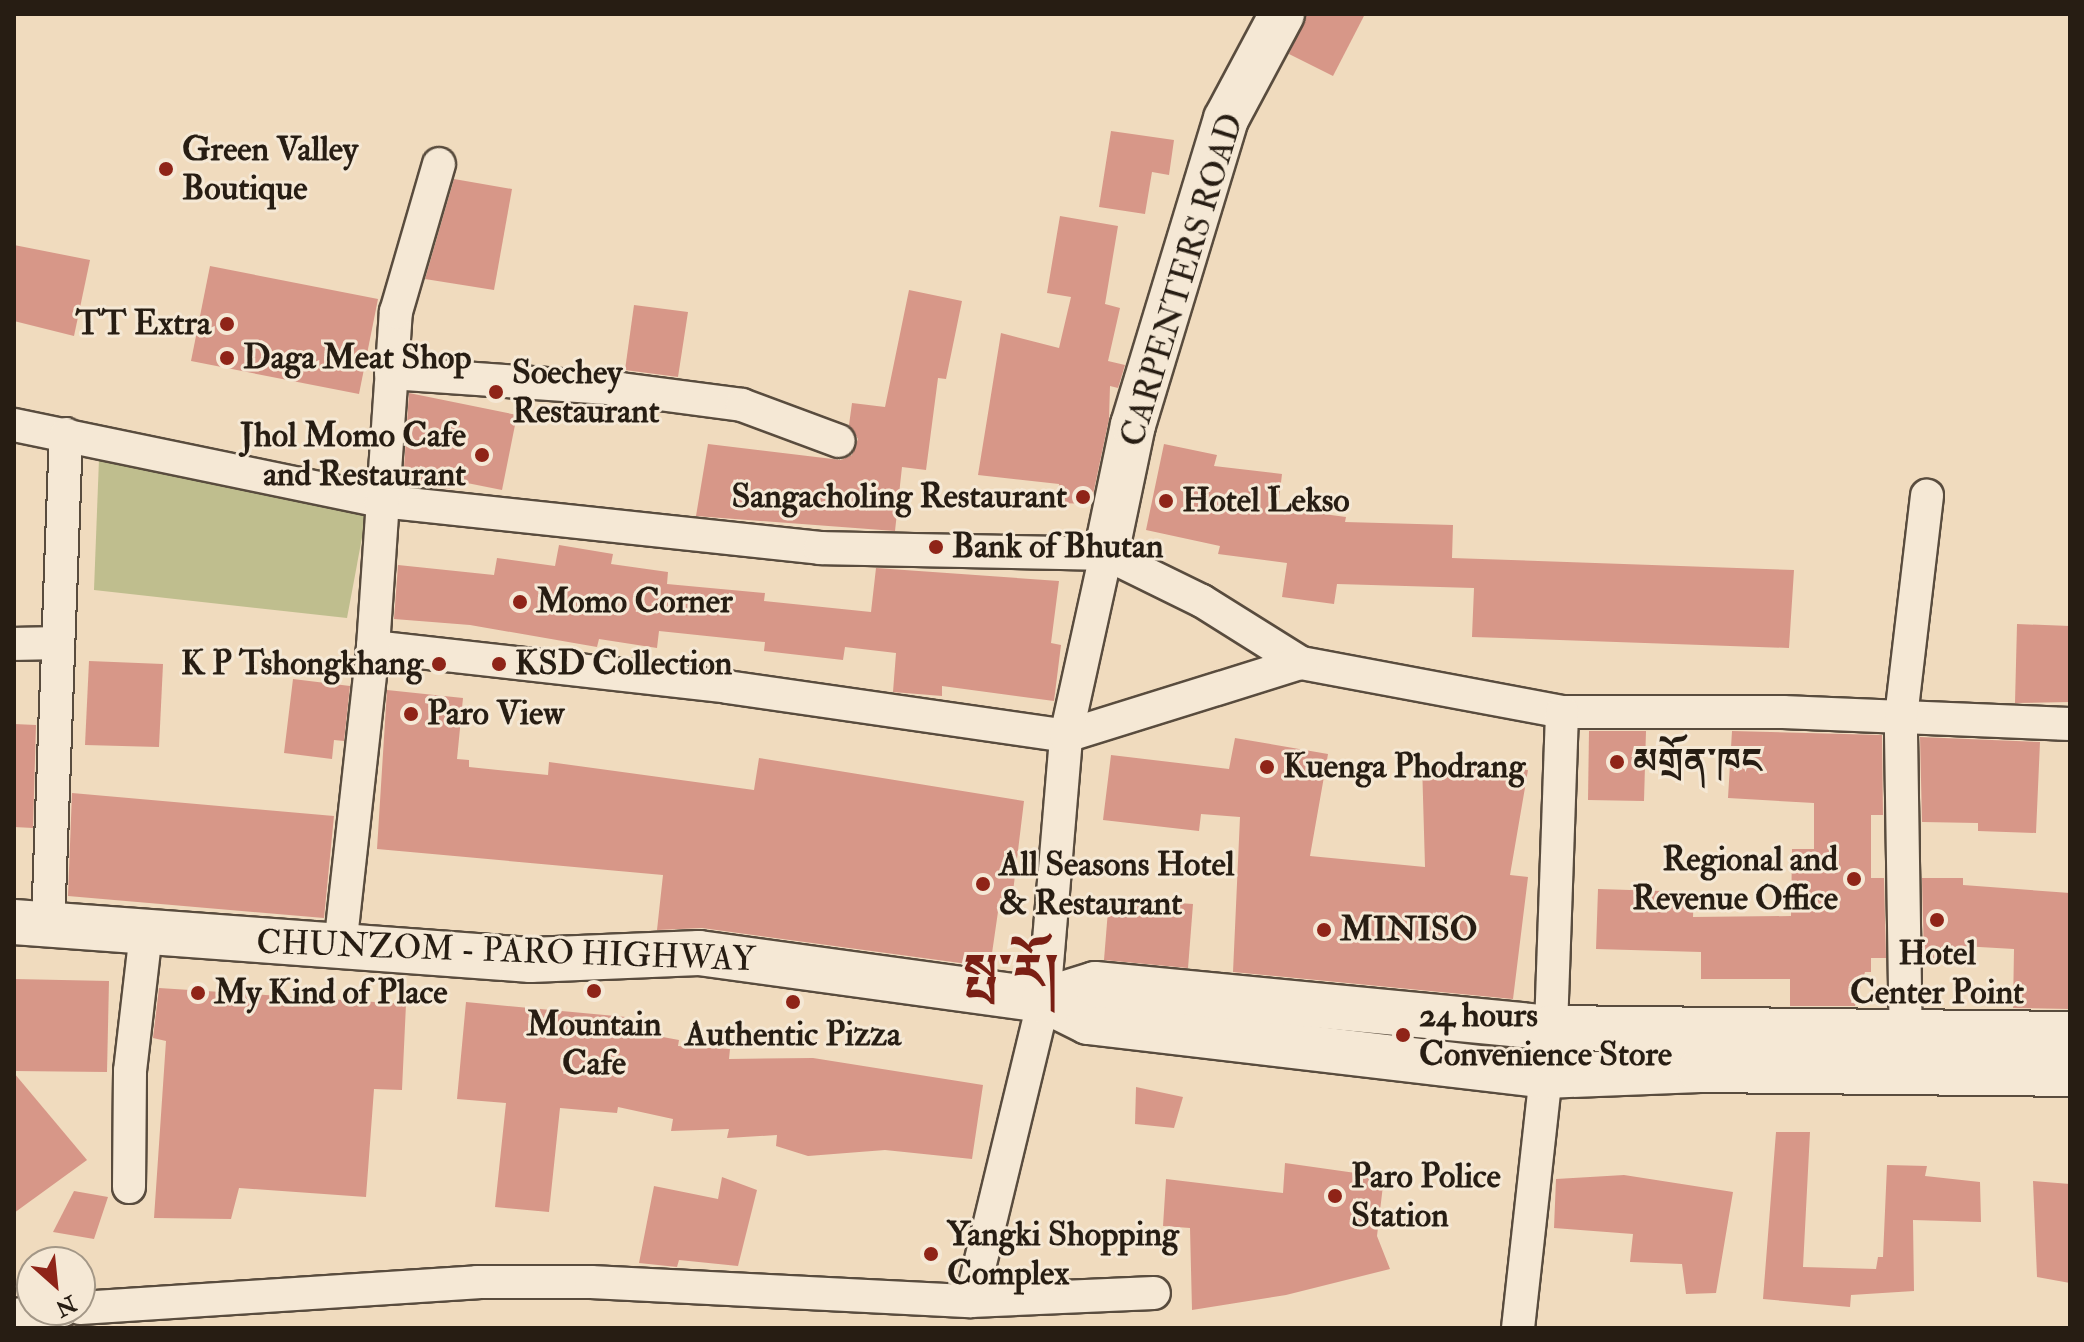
<!DOCTYPE html>
<html>
<head>
<meta charset="utf-8">
<style>
	body { margin:0 }
	#map { position:relative; width:2084px; height:1342px; overflow:hidden; background:#f0dbbe; font-family:"IM FELL Double Pica","Noto Serif Tibetan",serif }
	div>[style] { position:absolute }
	.green>* { inset:0; background:#bfbe8e }
	.building>* { inset:0; background:#d79788 }
	.roads { filter:drop-shadow(2px 0 #594c3e) drop-shadow(-2px 0 #594c3e) drop-shadow(0 2px #594c3e) drop-shadow(0 -2px #594c3e) }
	.street>* { height:32px; margin:-16px; padding:0 16px; transform-origin:16px; border-radius:16px; background:#f5e8d5 }
	.secondary>* { height:44px; margin:-22px; padding:0 22px; transform-origin:22px; border-radius:22px; background:#f5e8d5 }
	.dots>* { width:22px; height:22px; translate:-50% -50%; box-sizing:border-box; border:4px solid #f5e8d5; border-radius:50% }
	span { translate:-50% -50%; white-space:nowrap; text-align:center; line-height:1.15; -webkit-text-stroke:6px #f5e8d5; paint-order:stroke }
	.poi-label { font-size:34px; color:#271d13; font-weight:700 }
	.left { translate:0 -50%; text-align:left }
	.right { translate:-100% -50%; text-align:right }
	.street-label { font-size:34px; color:#271d13 }
	.town-label { font-size:50px; color:#7a1f14; font-weight:700 }
	.frame { position:absolute; inset:0; border:16px solid #271d13; pointer-events:none }
	.north { position:absolute; left:16px; top:1246px; width:80px; height:80px; box-sizing:border-box; background:#f5e8d5; border:2px solid #a39787; border-radius:50%; rotate:153deg; font-size:22px; font-weight:700; line-height:32px; text-align:center; color:#271d13 }
	.north::after { content:''; display:block; margin:auto; width:28px; height:36px; background:#8f2418; clip-path:polygon(50% 0,100% 100%,50% 72%,0 100%) }
</style>
</head>
<body>
<div id="map">
	<div class="green">
		<i style="clip-path:polygon(99px 459px,367px 511px,347px 618px,94px 590px)"></i>
	</div>
	<div class="building">
		<i style="clip-path:polygon(1307px 14px,1365px 14px,1333px 76px,1289px 54px)"></i>
		<i style="clip-path:polygon(1111px 131px,1174px 140px,1169px 175px,1152px 172px,1145px 214px,1099px 207px)"></i>
		<i style="clip-path:polygon(454px 179px,512px 189px,494px 290px,425px 279px)"></i>
		<i style="clip-path:polygon(1060px 216px,1118px 226px,1105px 304px,1120px 308px,1108px 361px,1125px 365px,1118px 388px,1110px 386px,1109px 419px,1091px 504px,1058px 503px,1059px 484px,978px 475px,1001px 333px,1059px 348px,1071px 297px,1047px 293px)"></i>
		<i style="clip-path:polygon(14px 245px,90px 260px,74px 336px,14px 321px)"></i>
		<i style="clip-path:polygon(210px 266px,378px 299px,359px 394px,191px 361px)"></i>
		<i style="clip-path:polygon(909px 290px,962px 301px,946px 379px,938px 378px,926px 470px,902px 467px,895px 531px,696px 516px,708px 444px,841px 460px,852px 455px,858px 439px,849px 425px,852px 403px,885px 407px)"></i>
		<i style="clip-path:polygon(634px 305px,688px 312px,678px 377px,625px 370px)"></i>
		<i style="clip-path:polygon(409px 393px,517px 415px,502px 490px,452px 480px,450px 489px,403px 483px)"></i>
		<i style="clip-path:polygon(1164px 444px,1217px 455px,1214px 466px,1282px 474px,1278px 508px,1346px 517px,1345px 522px,1453px 525px,1452px 558px,1794px 570px,1789px 648px,1472px 637px,1474px 588px,1337px 584px,1334px 604px,1282px 597px,1287px 563px,1218px 554px,1220px 546px,1146px 530px)"></i>
		<i style="clip-path:polygon(559px 545px,613px 554px,611px 564px,668px 572px,667px 584px,765px 593px,764px 601px,871px 612px,876px 568px,1059px 581px,1051px 643px,1061px 645px,1054px 701px,942px 686px,942px 696px,893px 692px,896px 653px,845px 647px,843px 660px,764px 651px,765px 642px,659px 631px,657px 648px,599px 639px,597px 647px,470px 625px,394px 619px,398px 565px,494px 575px,497px 558px,555px 566px)"></i>
		<i style="clip-path:polygon(2017px 624px,2070px 626px,2070px 702px,2015px 703px)"></i>
		<i style="clip-path:polygon(89px 661px,163px 664px,159px 747px,85px 745px)"></i>
		<i style="clip-path:polygon(293px 679px,350px 686px,344px 741px,334px 740px,332px 759px,284px 753px)"></i>
		<i style="clip-path:polygon(387px 690px,463px 698px,457px 759px,469px 760px,469px 767px,548px 775px,549px 762px,754px 790px,759px 758px,1024px 801px,1012px 900px,1000px 898px,990px 967px,702px 928px,657px 930px,663px 875px,377px 849px)"></i>
		<i style="clip-path:polygon(14px 724px,36px 725px,33px 828px,14px 827px)"></i>
		<i style="clip-path:polygon(1589px 731px,1646px 731px,1644px 801px,1588px 800px)"></i>
		<i style="clip-path:polygon(1732px 731px,1882px 735px,1883px 815px,1871px 815px,1871px 878px,1884px 878px,1886px 958px,1871px 958px,1871px 972px,1865px 972px,1855px 1006px,1790px 1006px,1790px 979px,1701px 979px,1701px 952px,1596px 949px,1598px 889px,1694px 892px,1693px 917px,1791px 916px,1792px 849px,1814px 849px,1814px 803px,1728px 798px)"></i>
		<i style="clip-path:polygon(1920px 737px,2040px 742px,2036px 833px,1978px 831px,1978px 823px,1922px 822px)"></i>
		<i style="clip-path:polygon(1235px 738px,1328px 754px,1310px 856px,1425px 867px,1422px 763px,1528px 770px,1510px 875px,1528px 877px,1513px 999px,1233px 972px,1240px 817px,1201px 814px,1199px 831px,1103px 820px,1111px 755px,1229px 769px)"></i>
		<i style="clip-path:polygon(72px 793px,334px 816px,324px 918px,68px 896px)"></i>
		<i style="clip-path:polygon(1922px 878px,1963px 878px,1963px 885px,2070px 893px,2070px 1009px,2013px 1008px,2014px 949px,1962px 946px,1962px 958px,1924px 958px)"></i>
		<i style="clip-path:polygon(1109px 898px,1193px 904px,1188px 968px,1104px 960px)"></i>
		<i style="clip-path:polygon(14px 979px,109px 981px,107px 1072px,14px 1071px)"></i>
		<i style="clip-path:polygon(159px 988px,406px 1004px,402px 1090px,374px 1089px,366px 1197px,239px 1188px,231px 1219px,154px 1218px,166px 1041px,153px 1038px)"></i>
		<i style="clip-path:polygon(466px 1002px,626px 1017px,625px 1030px,679px 1040px,678px 1046px,730px 1049px,729px 1059px,813px 1058px,983px 1085px,972px 1159px,885px 1150px,808px 1156px,776px 1146px,777px 1135px,727px 1138px,729px 1129px,671px 1131px,673px 1119px,618px 1107px,617px 1113px,560px 1108px,549px 1212px,495px 1207px,506px 1103px,457px 1099px)"></i>
		<i style="clip-path:polygon(14px 1073px,87px 1160px,14px 1213px)"></i>
		<i style="clip-path:polygon(1136px 1087px,1183px 1097px,1174px 1128px,1135px 1124px)"></i>
		<i style="clip-path:polygon(1776px 1132px,1810px 1132px,1803px 1267px,1876px 1269px,1878px 1257px,1883px 1257px,1887px 1165px,1927px 1166px,1925px 1176px,1980px 1182px,1981px 1222px,1913px 1220px,1914px 1291px,1851px 1295px,1850px 1307px,1763px 1299px)"></i>
		<i style="clip-path:polygon(1285px 1163px,1384px 1177px,1377px 1236px,1390px 1269px,1286px 1295px,1192px 1310px,1190px 1228px,1163px 1226px,1166px 1179px,1283px 1193px)"></i>
		<i style="clip-path:polygon(1624px 1175px,1733px 1192px,1716px 1293px,1686px 1294px,1682px 1264px,1630px 1262px,1633px 1234px,1554px 1228px,1556px 1179px)"></i>
		<i style="clip-path:polygon(722px 1177px,757px 1190px,738px 1266px,679px 1260px,677px 1267px,639px 1263px,654px 1186px,718px 1199px)"></i>
		<i style="clip-path:polygon(2033px 1181px,2070px 1184px,2070px 1283px,2037px 1277px)"></i>
		<i style="clip-path:polygon(74px 1191px,108px 1197px,94px 1239px,53px 1232px)"></i>
	</div>
	<div class="roads">
		<div class="street">
			<i style="left:391px;top:373px;width:231px;rotate:4deg"></i>
			<i style="left:621px;top:389px;width:122px;rotate:7.5deg"></i>
			<i style="left:742px;top:405px;width:103px;rotate:20.4deg"></i>
			<i style="left:14px;top:425px;width:375px;rotate:11.7deg"></i>
			<i style="left:381px;top:501px;width:442px;rotate:6.1deg"></i>
			<i style="left:820px;top:548px;width:286px;rotate:1.2deg"></i>
			<i style="left:1106px;top:554px;width:107px;rotate:26.1deg"></i>
			<i style="left:1202px;top:601px;width:117px;rotate:32.1deg"></i>
			<i style="left:1301px;top:663px;width:266px;rotate:10.6deg"></i>
			<i style="left:1562px;top:712px;width:221px"></i>
			<i style="left:1783px;top:712px;width:287px;rotate:2.4deg"></i>
			<i style="left:14px;top:644px;width:44px;rotate:-1.3deg"></i>
			<i style="left:373px;top:647px;width:356px;rotate:6.4deg"></i>
			<i style="left:727px;top:687px;width:343px;rotate:8.2deg"></i>
			<i style="left:1066px;top:736px;width:246px;rotate:-17.3deg"></i>
			<i style="left:48px;top:924px;width:490px;rotate:-87.9deg"></i>
			<i style="left:340px;top:947px;width:302px;rotate:-83.7deg"></i>
			<i style="left:373px;top:647px;width:336px;rotate:-86.1deg"></i>
			<i style="left:396px;top:312px;width:154px;rotate:-73.8deg"></i>
			<i style="left:1906px;top:1052px;width:335px;rotate:-90.9deg"></i>
			<i style="left:1901px;top:717px;width:223px;rotate:-83.3deg"></i>
			<i style="left:129px;top:1187px;width:116px;rotate:-89.5deg"></i>
			<i style="left:130px;top:1071px;width:139px;rotate:-83.4deg"></i>
			<i style="left:971px;top:1301px;width:310px;rotate:-76.4deg"></i>
			<i style="left:1044px;top:1000px;width:265px;rotate:-85.2deg"></i>
			<i style="left:1066px;top:736px;width:186px;rotate:-77.6deg"></i>
			<i style="left:80px;top:1308px;width:398px;rotate:-3.7deg"></i>
			<i style="left:477px;top:1282px;width:114px"></i>
			<i style="left:591px;top:1282px;width:380px;rotate:2.9deg"></i>
			<i style="left:971px;top:1301px;width:183px;rotate:-2.5deg"></i>
			<i style="left:14px;top:1315px;width:49px;rotate:-5.8deg"></i>
			<i style="left:1518px;top:1328px;width:302px;rotate:-83.7deg"></i>
			<i style="left:1551px;top:1028px;width:316px;rotate:-88deg"></i>
		</div>
		<div class="secondary">
			<i style="left:1106px;top:554px;width:132px;rotate:-78.2deg"></i>
			<i style="left:1133px;top:425px;width:320px;rotate:-73.1deg"></i>
			<i style="left:1226px;top:119px;width:119px;rotate:-61.9deg"></i>
			<i style="left:14px;top:922px;width:518px;rotate:4.2deg"></i>
			<i style="left:531px;top:960px;width:168px;rotate:-2.4deg"></i>
			<i style="left:699px;top:953px;width:348px;rotate:7.8deg"></i>
			<i style="left:1044px;top:1000px;width:49px;rotate:26.6deg"></i>
			<i style="left:1088px;top:1022px;width:460px;rotate:6.7deg"></i>
			<i style="left:1545px;top:1076px;width:155px;rotate:-2.2deg"></i>
			<i style="left:1700px;top:1070px;width:370px;rotate:0.6deg"></i>
			<i style="left:1044px;top:1000px;width:53px;rotate:-17.4deg"></i>
			<i style="left:1095px;top:984px;width:458px;rotate:5.5deg"></i>
			<i style="left:1551px;top:1028px;width:519px;rotate:0.66deg"></i>
		</div>
	</div>
	<div class="dots">
		<i style="left:166px;top:169px;background:#8f2418"></i>
		<i style="left:227px;top:324px;background:#8f2418"></i>
		<i style="left:227px;top:358px;background:#8f2418"></i>
		<i style="left:496px;top:392px;background:#8f2418"></i>
		<i style="left:482px;top:455px;background:#8f2418"></i>
		<i style="left:1083px;top:497px;background:#8f2418"></i>
		<i style="left:1166px;top:501px;background:#8f2418"></i>
		<i style="left:936px;top:547px;background:#8f2418"></i>
		<i style="left:520px;top:602px;background:#8f2418"></i>
		<i style="left:439px;top:664px;background:#8f2418"></i>
		<i style="left:499px;top:664px;background:#8f2418"></i>
		<i style="left:411px;top:714px;background:#8f2418"></i>
		<i style="left:1617px;top:762px;background:#8f2418"></i>
		<i style="left:1267px;top:767px;background:#8f2418"></i>
		<i style="left:1854px;top:879px;background:#8f2418"></i>
		<i style="left:983px;top:884px;background:#8f2418"></i>
		<i style="left:1937px;top:920px;background:#8f2418"></i>
		<i style="left:1324px;top:930px;background:#8f2418"></i>
		<i style="left:594px;top:991px;background:#8f2418"></i>
		<i style="left:198px;top:993px;background:#8f2418"></i>
		<i style="left:793px;top:1002px;background:#8f2418"></i>
		<i style="left:1403px;top:1035px;background:#8f2418"></i>
		<i style="left:1335px;top:1196px;background:#8f2418"></i>
		<i style="left:931px;top:1254px;background:#8f2418"></i>
	</div>
	<div class="poi-label">
		<span class="left" style="left:182px;top:169px">Green Valley<br>Boutique</span>
		<span class="right" style="left:211px;top:324px">TT Extra</span>
		<span class="left" style="left:243px;top:358px">Daga Meat Shop</span>
		<span class="left" style="left:512px;top:392px">Soechey<br>Restaurant</span>
		<span class="right" style="left:466px;top:455px">Jhol Momo Cafe<br>and Restaurant</span>
		<span class="right" style="left:1067px;top:497px">Sangacholing Restaurant</span>
		<span class="left" style="left:1182px;top:501px">Hotel Lekso</span>
		<span class="left" style="left:952px;top:547px">Bank of Bhutan</span>
		<span class="left" style="left:536px;top:602px">Momo Corner</span>
		<span class="right" style="left:423px;top:664px">K P Tshongkhang</span>
		<span class="left" style="left:515px;top:664px">KSD Collection</span>
		<span class="left" style="left:427px;top:714px">Paro View</span>
		<span class="left" style="left:1633px;top:762px">མགྲོན་ཁང</span>
		<span class="left" style="left:1283px;top:767px">Kuenga Phodrang</span>
		<span class="right" style="left:1838px;top:879px">Regional and<br>Revenue Office</span>
		<span class="left" style="left:999px;top:884px">All Seasons Hotel<br>&amp; Restaurant</span>
		<span class="left" style="left:1340px;top:930px">MINISO</span>
		<span style="left:1937px;top:973px">Hotel<br>Center Point</span>
		<span class="left" style="left:214px;top:993px">My Kind of Place</span>
		<span class="left" style="left:1419px;top:1035px">24 hours<br>Convenience Store</span>
		<span style="left:594px;top:1044px">Mountain<br>Cafe</span>
		<span style="left:793px;top:1035px">Authentic Pizza</span>
		<span class="left" style="left:1351px;top:1196px">Paro Police<br>Station</span>
		<span class="left" style="left:947px;top:1254px">Yangki Shopping<br>Complex</span>
	</div>
	<div class="street-label">
		<span style="left:1182px;top:280px;rotate:-73deg">CARPENTERS ROAD</span>
		<span style="left:506px;top:951px;rotate:2deg">CHUNZOM - PARO HIGHWAY</span>
	</div>
	<div class="town-label">
		<span style="left:1011px;top:974px">སྤ་རོ།</span>
	</div>
	<div class="frame"></div>
	<div class="north">N</div>
</div>
</body>
</html>
